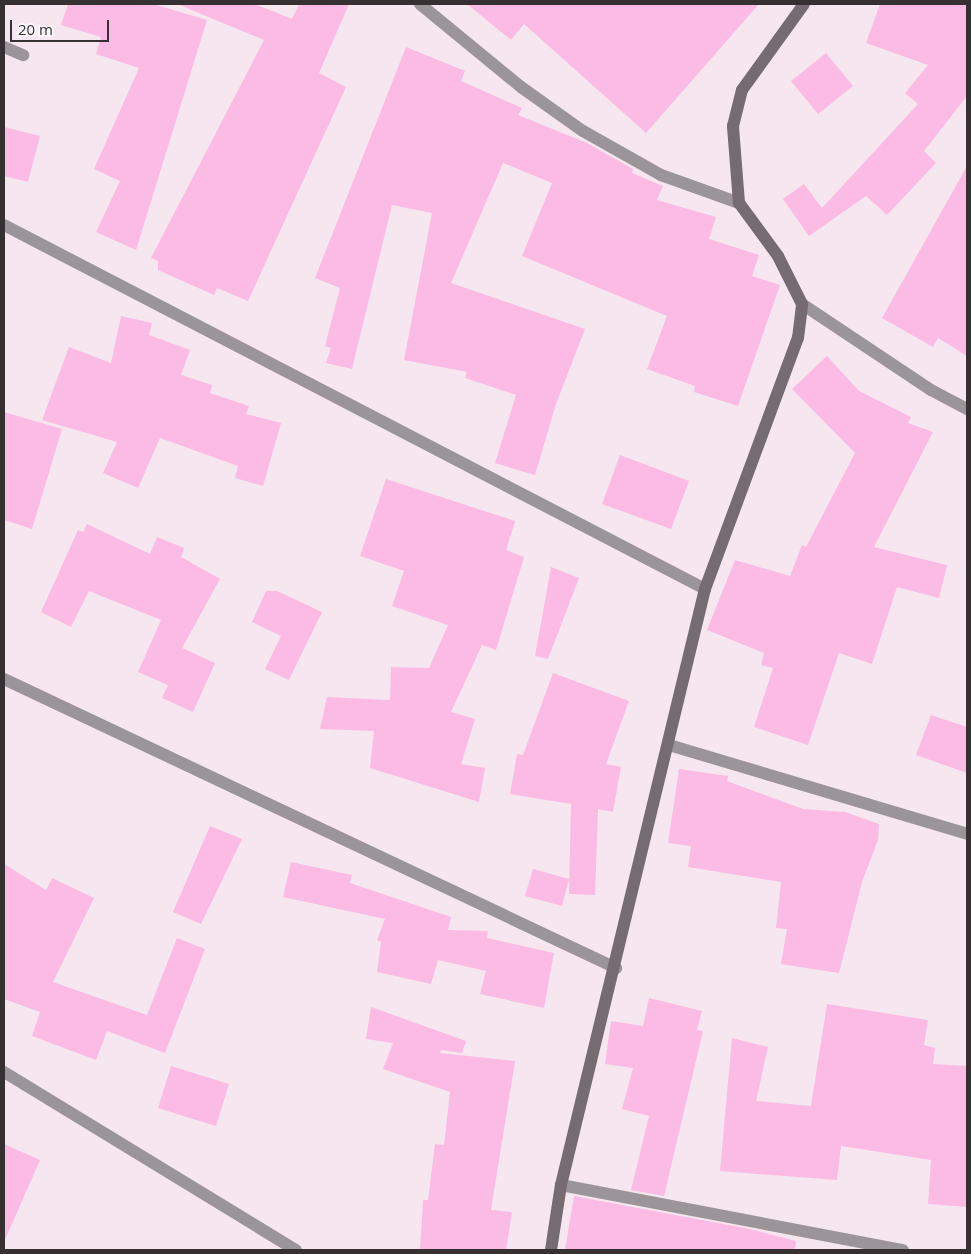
<!DOCTYPE html>
<html>
<head>
<meta charset="utf-8">
<style>
	body { margin:0 }
	#map { position:relative; width:971px; height:1254px; overflow:hidden; background:#f6e6f0; font-family:"Open Sans",sans-serif }
	div>[style] { position:absolute }
	.building>* { inset:0; background:#fbbbe4 }
	.street>* { height:12px; margin:-6px; padding:0 6px; transform-origin:6px; border-radius:6px; background:#9b9599 }
	.secondary>* { height:12px; margin:-6px; padding:0 6px; transform-origin:6px; border-radius:6px; background:#756b71 }
	span { translate:-50% -50%; white-space:nowrap; text-align:center; line-height:1.15; -webkit-text-stroke:4px #fdf7fa; paint-order:stroke }
	.frame { position:absolute; inset:0; border:5px solid #363033; pointer-events:none }
	.scale { position:absolute; left:10px; top:20px; width:99px; height:22px; box-sizing:border-box; border:2px solid #363033; border-top:0; padding-left:6px; font-size:15px; line-height:18px; white-space:nowrap; color:#363033; -webkit-text-stroke:4px #fdf7fa; paint-order:stroke }
</style>
</head>
<body>
<div id="map">
	<div class="building">
		<i style="clip-path:polygon(68px 4px,153px 4px,207px 20px,136px 250px,96px 232px,120px 181px,94px 169px,139px 68px,96px 54px,101px 37px,61px 25px)"></i>
		<i style="clip-path:polygon(177px 4px,255px 4px,292px 19px,299px 4px,349px 4px,319px 73px,346px 87px,248px 301px,217px 288px,214px 295px,158px 270px,158px 261px,151px 258px,264px 40px)"></i>
		<i style="clip-path:polygon(467px 4px,759px 4px,646px 133px,524px 24px,511px 40px)"></i>
		<i style="clip-path:polygon(880px 4px,967px 4px,967px 96px,924px 151px,936px 163px,887px 215px,866px 196px,809px 236px,783px 199px,804px 184px,822px 208px,918px 104px,905px 93px,928px 65px,866px 43px)"></i>
		<i style="clip-path:polygon(406px 47px,465px 71px,461px 81px,522px 108px,518px 115px,587px 143px,633px 169px,632px 173px,663px 186px,657px 200px,716px 217px,709px 239px,759px 255px,752px 276px,780px 285px,738px 406px,694px 392px,695px 386px,647px 369px,667px 316px,522px 256px,552px 183px,503px 163px,451px 283px,585px 329px,556px 404px,535px 475px,495px 463px,516px 395px,465px 378px,467px 372px,404px 360px,432px 213px,392px 205px,352px 369px,326px 363px,331px 348px,325px 346px,340px 288px,315px 278px)"></i>
		<i style="clip-path:polygon(826px 53px,853px 86px,818px 114px,791px 81px)"></i>
		<i style="clip-path:polygon(4px 127px,40px 136px,28px 182px,4px 176px)"></i>
		<i style="clip-path:polygon(967px 166px,967px 356px,938px 338px,933px 347px,882px 318px)"></i>
		<i style="clip-path:polygon(121px 316px,152px 323px,149px 335px,190px 350px,181px 375px,212px 385px,210px 393px,249px 406px,246px 414px,281px 423px,263px 486px,235px 478px,238px 466px,160px 438px,138px 488px,103px 473px,117px 442px,42px 420px,69px 347px,111px 363px)"></i>
		<i style="clip-path:polygon(827px 356px,859px 391px,911px 417px,908px 423px,933px 432px,874px 547px,947px 565px,939px 598px,897px 587px,872px 664px,839px 653px,808px 745px,754px 727px,773px 668px,761px 665px,764px 653px,707px 630px,735px 560px,790px 576px,802px 545px,806px 547px,855px 453px,792px 389px)"></i>
		<i style="clip-path:polygon(4px 412px,62px 429px,32px 529px,4px 520px)"></i>
		<i style="clip-path:polygon(620px 455px,689px 481px,671px 529px,602px 504px)"></i>
		<i style="clip-path:polygon(386px 479px,515px 521px,506px 550px,524px 557px,496px 650px,482px 645px,451px 712px,475px 719px,461px 764px,485px 768px,479px 802px,370px 768px,374px 731px,320px 729px,327px 697px,390px 700px,391px 667px,429px 668px,448px 625px,392px 606px,404px 571px,360px 556px)"></i>
		<i style="clip-path:polygon(87px 524px,150px 554px,157px 537px,184px 548px,181px 557px,220px 579px,182px 648px,215px 663px,193px 712px,162px 698px,168px 685px,138px 672px,161px 620px,89px 591px,71px 627px,41px 612px,78px 530px,83px 532px)"></i>
		<i style="clip-path:polygon(551px 567px,579px 578px,548px 659px,535px 656px)"></i>
		<i style="clip-path:polygon(266px 591px,277px 591px,322px 612px,289px 680px,265px 669px,281px 636px,252px 622px)"></i>
		<i style="clip-path:polygon(553px 673px,629px 701px,606px 764px,621px 767px,613px 812px,598px 809px,595px 895px,569px 894px,571px 804px,510px 794px,517px 754px,523px 755px)"></i>
		<i style="clip-path:polygon(931px 715px,967px 727px,967px 773px,916px 755px)"></i>
		<i style="clip-path:polygon(679px 769px,728px 776px,727px 781px,803px 809px,845px 812px,879px 824px,878px 840px,862px 882px,839px 973px,781px 964px,787px 929px,776px 928px,781px 882px,688px 867px,691px 846px,668px 843px)"></i>
		<i style="clip-path:polygon(210px 826px,242px 839px,201px 924px,173px 912px)"></i>
		<i style="clip-path:polygon(291px 862px,352px 875px,350px 883px,451px 917px,448px 930px,488px 931px,487px 938px,554px 953px,544px 1008px,480px 994px,486px 971px,438px 960px,431px 984px,377px 972px,381px 942px,377px 940px,385px 919px,283px 897px)"></i>
		<i style="clip-path:polygon(4px 864px,46px 890px,52px 878px,94px 898px,53px 982px,147px 1015px,177px 938px,205px 949px,165px 1053px,107px 1031px,96px 1060px,32px 1036px,40px 1012px,4px 999px)"></i>
		<i style="clip-path:polygon(533px 869px,569px 879px,562px 906px,525px 896px)"></i>
		<i style="clip-path:polygon(649px 998px,702px 1011px,697px 1030px,703px 1031px,664px 1196px,631px 1190px,649px 1116px,622px 1109px,633px 1068px,605px 1064px,611px 1021px,643px 1026px)"></i>
		<i style="clip-path:polygon(827px 1004px,928px 1020px,924px 1045px,935px 1048px,933px 1064px,967px 1066px,967px 1207px,928px 1204px,931px 1160px,841px 1146px,837px 1180px,720px 1171px,732px 1038px,768px 1047px,756px 1101px,811px 1106px)"></i>
		<i style="clip-path:polygon(371px 1007px,466px 1041px,462px 1053px,441px 1050px,440px 1053px,515px 1061px,491px 1210px,512px 1212px,506px 1250px,420px 1250px,423px 1200px,428px 1200px,435px 1144px,444px 1145px,450px 1092px,383px 1069px,393px 1043px,366px 1039px)"></i>
		<i style="clip-path:polygon(171px 1066px,229px 1084px,216px 1126px,158px 1108px)"></i>
		<i style="clip-path:polygon(4px 1144px,40px 1160px,4px 1242px)"></i>
		<i style="clip-path:polygon(574px 1196px,750px 1229px,796px 1241px,795px 1250px,565px 1250px)"></i>
	</div>
	<div class="street">
		<i style="left:420px;top:4px;width:131px;rotate:39.4deg"></i>
		<i style="left:521px;top:87px;width:76px;rotate:35.4deg"></i>
		<i style="left:583px;top:131px;width:90px;rotate:29.4deg"></i>
		<i style="left:661px;top:175px;width:83px;rotate:19.7deg"></i>
		<i style="left:4px;top:47px;width:21px;rotate:23deg"></i>
		<i style="left:4px;top:225px;width:790px;rotate:27.44deg"></i>
		<i style="left:802px;top:304px;width:155px;rotate:33.7deg"></i>
		<i style="left:931px;top:390px;width:41px;rotate:27.8deg"></i>
		<i style="left:4px;top:679px;width:677px;rotate:25.28deg"></i>
		<i style="left:669px;top:745px;width:311px;rotate:16.6deg"></i>
		<i style="left:4px;top:1072px;width:342px;rotate:31.4deg"></i>
		<i style="left:561px;top:1185px;width:348px;rotate:10.8deg"></i>
	</div>
	<div class="secondary">
		<i style="left:551px;top:1250px;width:66px;rotate:-81.3deg"></i>
		<i style="left:561px;top:1185px;width:613px;rotate:-76.42deg"></i>
		<i style="left:705px;top:589px;width:268px;rotate:-69.7deg"></i>
		<i style="left:798px;top:338px;width:34px;rotate:-83deg"></i>
		<i style="left:802px;top:304px;width:54px;rotate:-116.6deg"></i>
		<i style="left:778px;top:256px;width:66px;rotate:-126.3deg"></i>
		<i style="left:739px;top:203px;width:77px;rotate:-94.5deg"></i>
		<i style="left:733px;top:126px;width:37px;rotate:-76deg"></i>
		<i style="left:742px;top:90px;width:106px;rotate:-54.2deg"></i>
	</div>
	<div class="frame"></div>
	<div class="scale">20 m</div>
</div>
</body>
</html>
